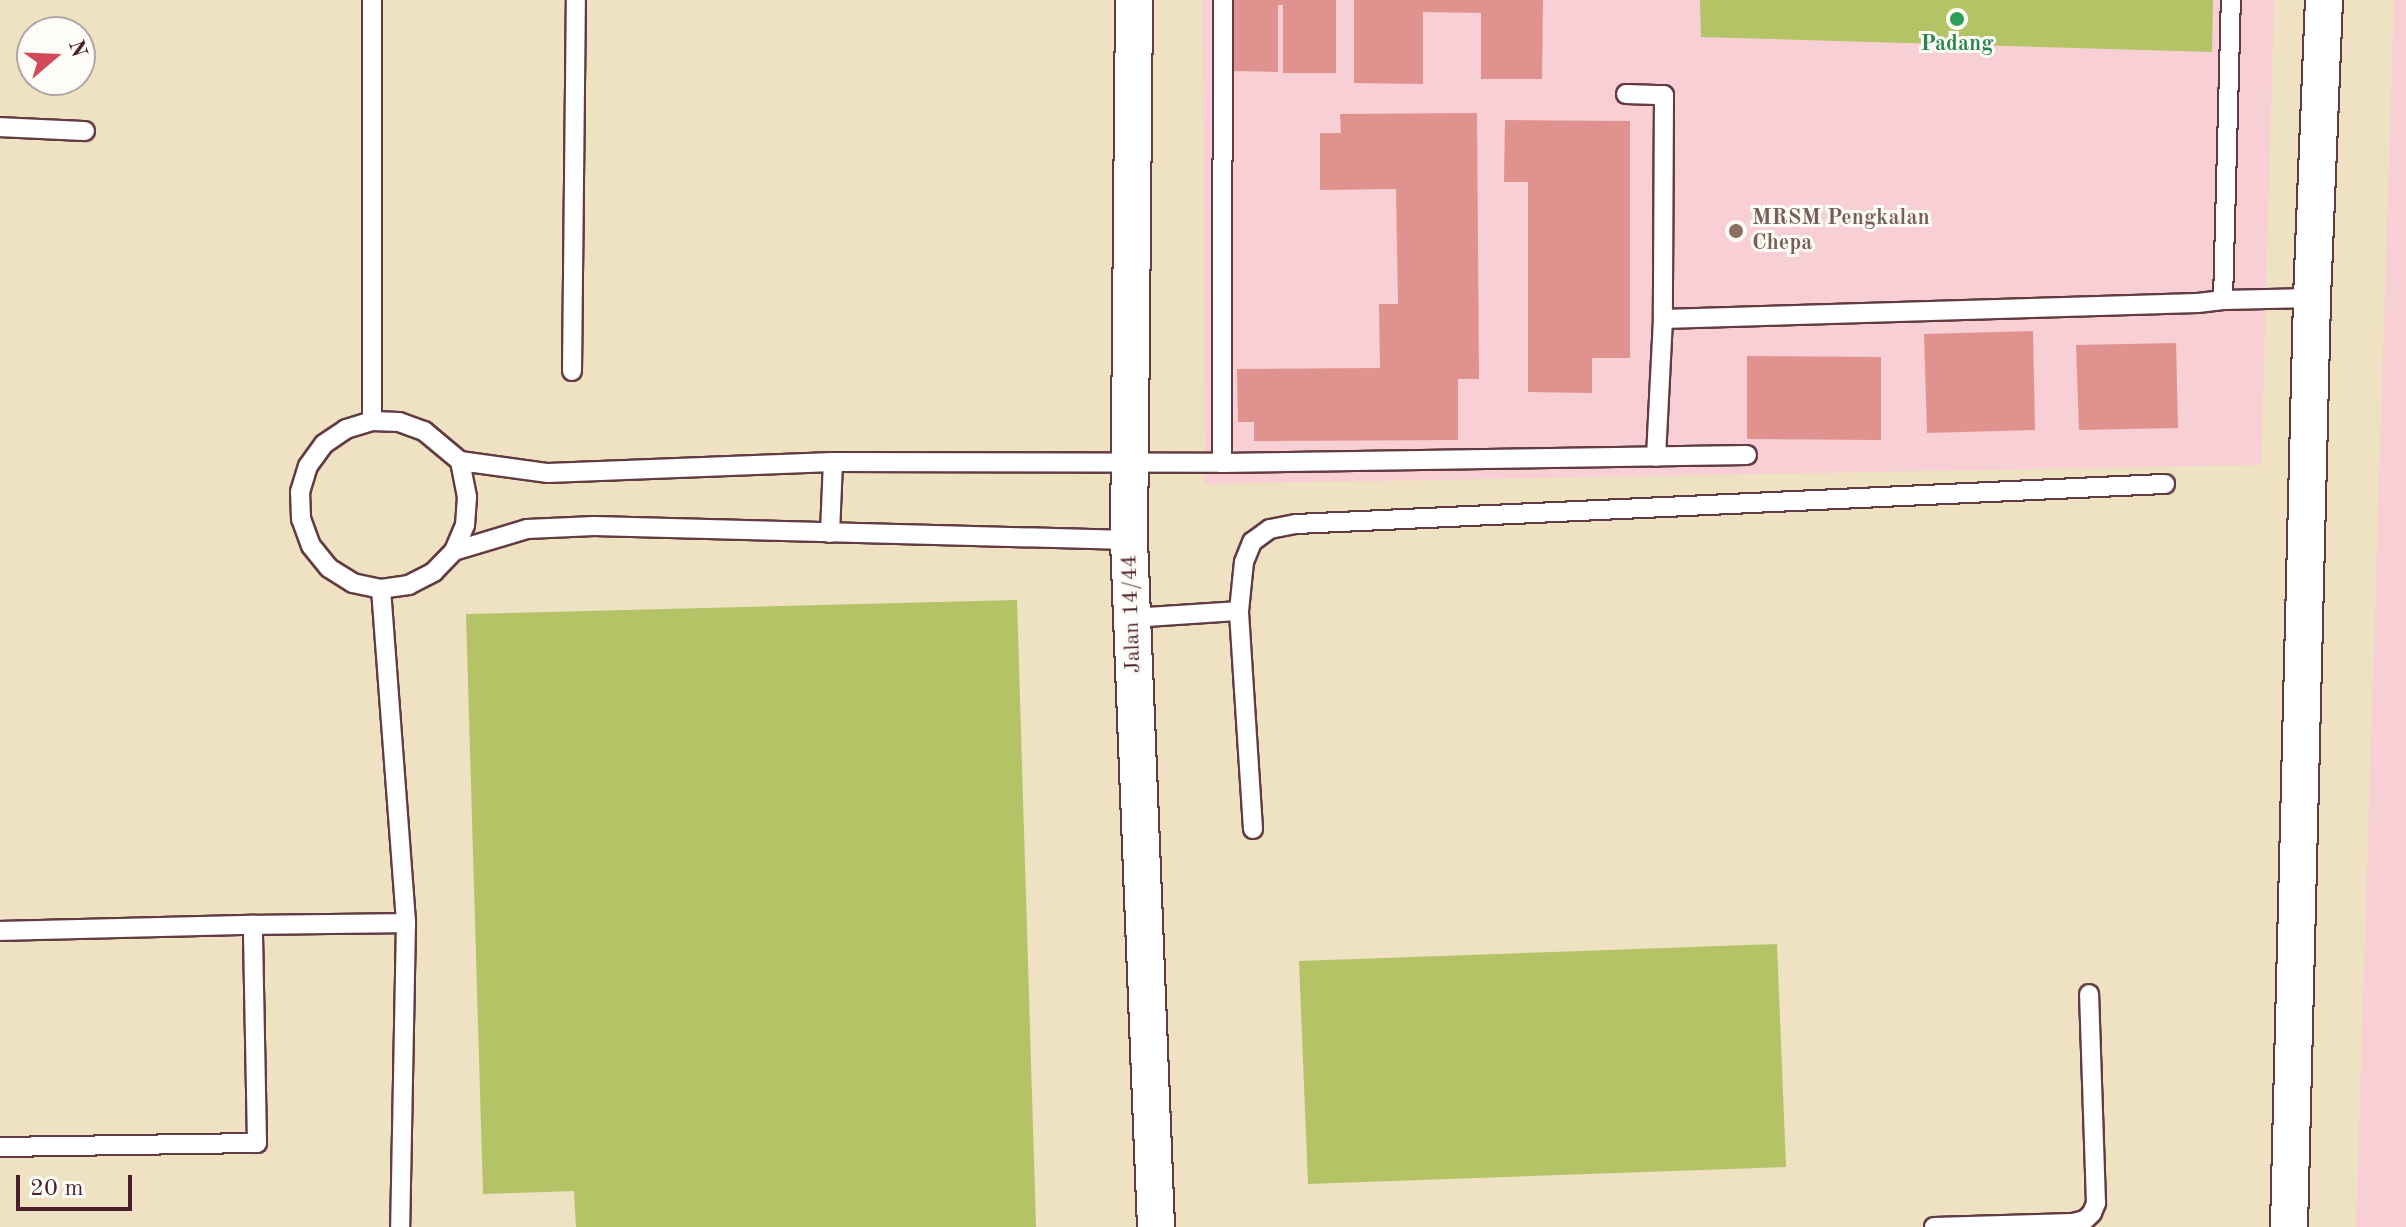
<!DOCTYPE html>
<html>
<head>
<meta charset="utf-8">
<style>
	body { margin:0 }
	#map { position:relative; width:2406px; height:1227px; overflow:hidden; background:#eee2c3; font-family:"Old Standard TT",serif }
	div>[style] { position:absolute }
	.built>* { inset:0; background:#f7cfd4 }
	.green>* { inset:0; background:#b3c366 }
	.building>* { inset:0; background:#e0928f }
	.roads { filter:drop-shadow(2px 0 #633c42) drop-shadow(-2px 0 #633c42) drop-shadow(0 2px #633c42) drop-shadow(0 -2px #633c42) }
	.service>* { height:18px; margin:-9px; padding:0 9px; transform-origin:9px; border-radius:9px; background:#fff }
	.minor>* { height:36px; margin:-18px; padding:0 18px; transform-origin:18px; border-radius:18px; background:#fff }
	.dots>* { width:22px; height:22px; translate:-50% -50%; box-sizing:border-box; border:4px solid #fdfcf7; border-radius:50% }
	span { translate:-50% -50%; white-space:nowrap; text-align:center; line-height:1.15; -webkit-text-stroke:6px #fdfcf7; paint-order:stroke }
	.leisure-label { font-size:22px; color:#27864d; font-weight:700 }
	.education-label { font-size:22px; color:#785e54; font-weight:700 }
	.left { translate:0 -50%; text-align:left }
	.street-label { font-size:22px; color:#4a1f2b }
	.north { position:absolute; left:16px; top:16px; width:80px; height:80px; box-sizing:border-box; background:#fdfcf7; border:2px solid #b5a4a5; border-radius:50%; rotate:71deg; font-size:22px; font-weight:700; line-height:32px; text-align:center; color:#4a1f2b }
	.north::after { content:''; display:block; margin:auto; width:28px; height:36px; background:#d1495b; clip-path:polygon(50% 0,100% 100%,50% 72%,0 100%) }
	.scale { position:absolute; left:16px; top:1175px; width:116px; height:36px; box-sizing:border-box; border:4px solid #4a1f2b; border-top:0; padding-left:10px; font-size:24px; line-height:28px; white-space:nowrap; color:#4a1f2b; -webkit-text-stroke:6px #fdfcf7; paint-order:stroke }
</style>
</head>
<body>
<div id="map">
	<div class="built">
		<i style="clip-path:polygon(1203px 0,2274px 0,2261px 465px,1205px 484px)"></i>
		<i style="clip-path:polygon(2394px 0,2406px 0,2406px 1227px,2356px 1227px)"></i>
	</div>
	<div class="green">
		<i style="clip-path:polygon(1700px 0,2213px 0,2212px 52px,1701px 37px)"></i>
		<i style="clip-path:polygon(1017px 600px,1036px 1227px,576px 1227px,574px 1191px,483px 1194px,466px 614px)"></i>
		<i style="clip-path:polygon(1777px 944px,1786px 1167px,1308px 1184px,1299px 961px)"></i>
	</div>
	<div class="building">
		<i style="clip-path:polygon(1232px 0,1336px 0,1336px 73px,1283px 73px,1283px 5px,1278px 5px,1278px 72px,1232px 71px)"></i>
		<i style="clip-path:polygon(1354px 0,1543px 0,1542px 79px,1481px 79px,1481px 13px,1423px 12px,1423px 84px,1354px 83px)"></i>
		<i style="clip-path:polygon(1477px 113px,1479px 379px,1458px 379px,1458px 440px,1254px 441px,1254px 422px,1238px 422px,1237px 369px,1380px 368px,1379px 304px,1398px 304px,1396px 189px,1320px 190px,1320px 133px,1341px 133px,1340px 114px)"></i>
		<i style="clip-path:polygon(1505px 120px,1630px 121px,1630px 358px,1592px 358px,1592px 393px,1528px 392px,1528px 182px,1504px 182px)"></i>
		<i style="clip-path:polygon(2033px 331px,2035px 430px,1927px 433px,1924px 334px)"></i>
		<i style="clip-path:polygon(2176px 343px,2178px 428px,2079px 430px,2076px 345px)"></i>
		<i style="clip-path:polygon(1747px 356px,1881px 357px,1881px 440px,1747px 439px)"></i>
	</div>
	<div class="roads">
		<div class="service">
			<i style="left:372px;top:0;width:421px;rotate:90deg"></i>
			<i style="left:1626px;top:94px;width:38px;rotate:2deg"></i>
			<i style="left:1664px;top:95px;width:224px;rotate:90.3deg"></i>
			<i style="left:1663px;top:319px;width:138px;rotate:92.9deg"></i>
			<i style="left:0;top:127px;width:85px;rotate:2.7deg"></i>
			<i style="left:2223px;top:300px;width:89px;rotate:-1.3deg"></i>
			<i style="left:1663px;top:319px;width:535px;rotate:-1.71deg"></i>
			<i style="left:2198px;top:303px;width:25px;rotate:-7deg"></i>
			<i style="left:2223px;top:300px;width:300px;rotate:-88.5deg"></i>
			<i style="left:572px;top:371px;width:371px;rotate:-89.4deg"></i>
			<i style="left:372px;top:421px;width:27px;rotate:2deg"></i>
			<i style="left:399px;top:422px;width:27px;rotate:20deg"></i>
			<i style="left:424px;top:431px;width:47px;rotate:39.8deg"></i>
			<i style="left:460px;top:461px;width:37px;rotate:79deg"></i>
			<i style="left:467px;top:497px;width:28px;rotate:94deg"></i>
			<i style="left:465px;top:525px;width:28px;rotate:113deg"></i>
			<i style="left:454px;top:551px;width:29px;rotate:134deg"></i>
			<i style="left:434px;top:572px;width:28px;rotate:153deg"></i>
			<i style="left:409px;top:585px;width:28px;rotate:172deg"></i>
			<i style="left:381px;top:589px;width:29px;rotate:-168deg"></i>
			<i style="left:353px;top:583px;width:28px;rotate:-148deg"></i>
			<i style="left:329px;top:568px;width:28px;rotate:-129deg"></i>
			<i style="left:311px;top:546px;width:29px;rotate:-110deg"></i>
			<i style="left:301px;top:519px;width:27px;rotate:-92deg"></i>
			<i style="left:300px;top:492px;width:27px;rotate:-73deg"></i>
			<i style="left:308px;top:466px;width:27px;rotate:-54deg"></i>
			<i style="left:324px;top:444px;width:27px;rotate:-34deg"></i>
			<i style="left:346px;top:429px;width:27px;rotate:-17deg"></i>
			<i style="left:460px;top:461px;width:89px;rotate:7.8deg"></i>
			<i style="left:548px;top:473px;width:285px;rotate:-2.2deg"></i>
			<i style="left:833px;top:462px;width:389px;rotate:0.1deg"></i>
			<i style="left:1222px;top:463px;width:525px;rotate:-0.87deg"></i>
			<i style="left:1222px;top:463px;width:463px;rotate:-89.9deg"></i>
			<i style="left:830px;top:533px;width:71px;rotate:-87.6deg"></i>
			<i style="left:454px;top:551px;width:76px;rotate:-16.8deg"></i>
			<i style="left:527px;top:529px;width:67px;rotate:-2.6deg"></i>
			<i style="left:594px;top:526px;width:535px;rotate:1.5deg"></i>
			<i style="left:381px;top:589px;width:335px;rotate:85.7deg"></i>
			<i style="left:406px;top:923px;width:304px;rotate:91.1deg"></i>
			<i style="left:1133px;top:618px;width:106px;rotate:-3.8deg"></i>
			<i style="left:1253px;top:829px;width:218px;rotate:-93.7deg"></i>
			<i style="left:1239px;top:611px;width:49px;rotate:-84.2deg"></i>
			<i style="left:1244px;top:562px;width:22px;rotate:-68deg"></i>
			<i style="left:1252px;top:542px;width:22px;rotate:-36deg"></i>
			<i style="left:1270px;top:529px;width:26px;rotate:-11deg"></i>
			<i style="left:1296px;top:524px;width:870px;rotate:-2.64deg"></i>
			<i style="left:0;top:931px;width:253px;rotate:-1.4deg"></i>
			<i style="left:0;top:1147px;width:257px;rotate:-0.9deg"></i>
			<i style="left:257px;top:1143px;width:218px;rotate:-91.1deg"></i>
			<i style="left:253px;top:925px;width:153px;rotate:-0.7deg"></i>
			<i style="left:1934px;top:1227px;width:139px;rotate:-1.6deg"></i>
			<i style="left:2073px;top:1223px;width:12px;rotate:-14deg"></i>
			<i style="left:2085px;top:1220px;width:10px;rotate:-45deg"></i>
			<i style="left:2092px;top:1213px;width:11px;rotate:-68deg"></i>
			<i style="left:2096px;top:1203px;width:209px;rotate:-91.9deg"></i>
		</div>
		<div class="minor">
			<i style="left:1134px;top:0;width:540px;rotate:90.53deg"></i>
			<i style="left:1129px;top:540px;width:688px;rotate:87.75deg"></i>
			<i style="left:2289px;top:1227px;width:929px;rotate:-88.58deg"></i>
			<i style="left:2312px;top:298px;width:298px;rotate:-87.7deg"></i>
		</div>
	</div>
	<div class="dots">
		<i style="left:1957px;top:19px;background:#2e9e5b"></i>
		<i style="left:1736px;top:231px;background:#8d6e63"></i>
	</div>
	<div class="leisure-label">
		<span style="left:1957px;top:45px">Padang</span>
	</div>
	<div class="education-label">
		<span class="left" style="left:1752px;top:231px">MRSM Pengkalan<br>Chepa</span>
	</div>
	<div class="street-label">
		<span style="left:1132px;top:614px;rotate:-92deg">Jalan 14/44</span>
	</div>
	<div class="north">N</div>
	<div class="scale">20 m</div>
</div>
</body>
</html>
